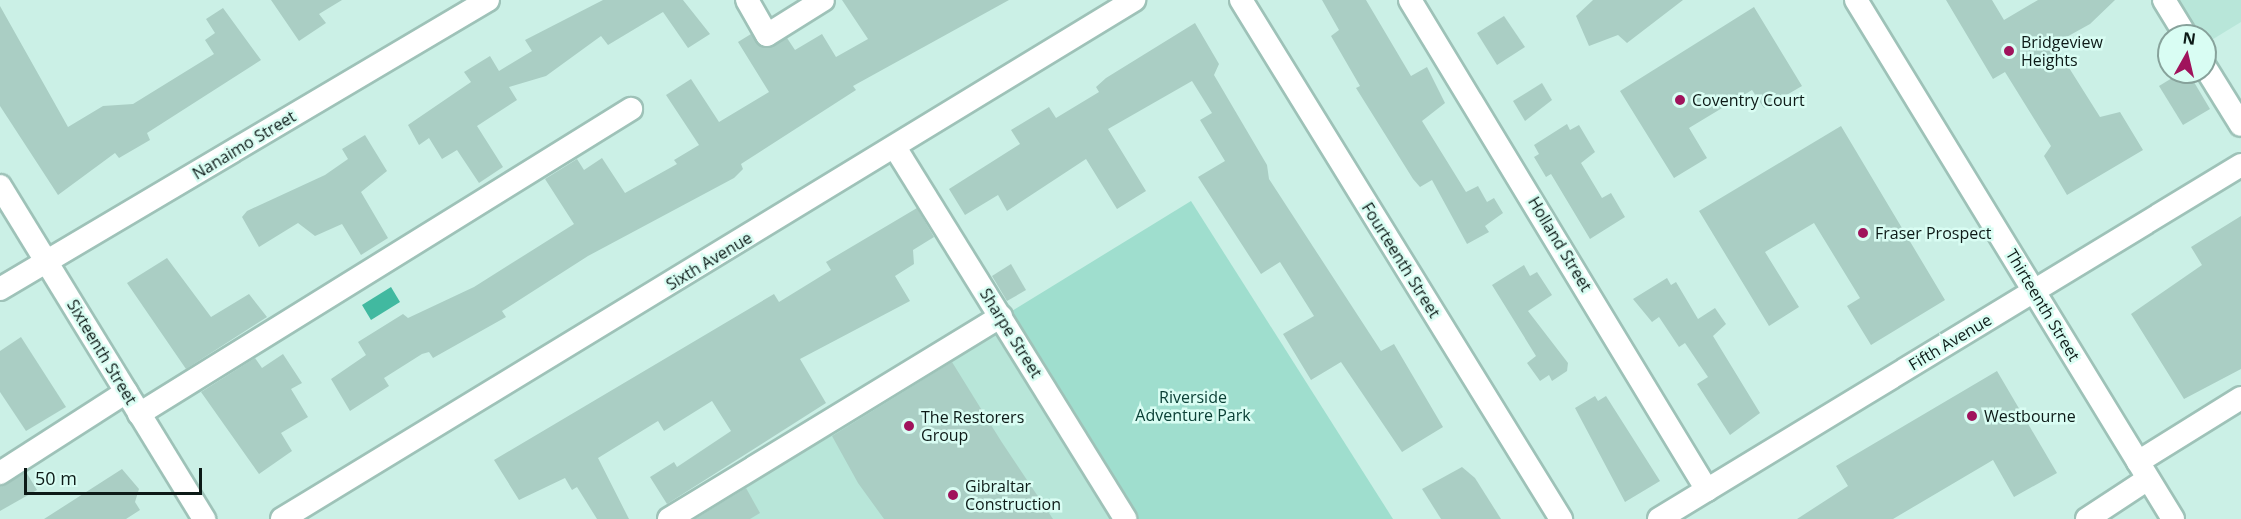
<!DOCTYPE html>
<html>
<head>
<meta charset="utf-8">
<style>
	body { margin:0 }
	#map { position:relative; width:2241px; height:519px; overflow:hidden; background:#cbf0e6; font-family:"Open Sans",sans-serif }
	div>[style] { position:absolute }
	.built>* { inset:0; background:#b8e6d9 }
	.green>* { inset:0; background:#9fdece }
	.water>* { inset:0; background:#41b9a0 }
	.building>* { inset:0; background:#aacec4 }
	.roads { filter:drop-shadow(2px 0 #9ec2b8) drop-shadow(-2px 0 #9ec2b8) drop-shadow(0 2px #9ec2b8) drop-shadow(0 -2px #9ec2b8) }
	.minor>* { height:22px; margin:-11px; padding:0 11px; transform-origin:11px; border-radius:11px; background:#fff }
	.dots>* { width:16px; height:16px; translate:-50% -50%; box-sizing:border-box; border:3px solid #d9fdf3; border-radius:50% }
	span { translate:-50% -50%; white-space:nowrap; text-align:center; line-height:1.15; -webkit-text-stroke:5px #d9fdf3; paint-order:stroke }
	.poi-label { font-size:16px; color:#0d1a17 }
	.left { translate:0 -50%; text-align:left }
	.street-label { font-size:16px; color:#0d1a17 }
	.park-label { font-size:16px; color:#0b4036 }
	.north { position:absolute; left:2157px; top:24px; width:60px; height:60px; box-sizing:border-box; background:#d9fdf3; border:2px solid #87a29b; border-radius:50%; rotate:8deg; font-size:16px; font-weight:700; line-height:24px; text-align:center; color:#0d1a17 }
	.north::after { content:''; display:block; margin:auto; width:21px; height:27px; background:#a0135c; clip-path:polygon(50% 0,100% 100%,50% 72%,0 100%) }
	.scale { position:absolute; left:24px; top:468px; width:178px; height:27px; box-sizing:border-box; border:3px solid #0d1a17; border-top:0; padding-left:8px; font-size:18px; line-height:21px; white-space:nowrap; color:#0d1a17; -webkit-text-stroke:4px #d9fdf3; paint-order:stroke }
</style>
</head>
<body>
<div id="map">
	<div class="built">
		<i style="clip-path:polygon(2178px 0,2241px 0,2241px 22px,2205px 44px)"></i>
		<i style="clip-path:polygon(1007px 314px,1134px 519px,666px 519px)"></i>
	</div>
	<div class="green">
		<i style="clip-path:polygon(1191px 201px,1393px 519px,1134px 519px,1007px 314px)"></i>
	</div>
	<div class="water">
		<i style="clip-path:polygon(391px 287px,400px 302px,371px 320px,362px 305px)"></i>
	</div>
	<div class="building">
		<i style="clip-path:polygon(271px 0,342px 0,319px 14px,326px 23px,299px 41px)"></i>
		<i style="clip-path:polygon(603px 0,683px 0,710px 34px,688px 48px,663px 12px,608px 45px,601px 36px,546px 76px,509px 87px,517px 100px,477px 126px,503px 167px,479px 183px,457px 150px,442px 159px,429px 138px,419px 145px,408px 125px,471px 82px,464px 72px,490px 56px,499px 71px,532px 51px,525px 40px)"></i>
		<i style="clip-path:polygon(842px 0,1009px 0,853px 86px,856px 90px,741px 164px,743px 169px,734px 178px,588px 256px,502px 311px,506px 317px,433px 358px,429px 352px,422px 354px,384px 378px,389px 386px,350px 411px,331px 379px,366px 355px,358px 342px,403px 314px,408px 318px,474px 287px,574px 224px,545px 179px,577px 159px,584px 170px,602px 158px,625px 193px,677px 164px,674px 160px,699px 145px,666px 95px,691px 79px,719px 122px,769px 92px,738px 42px,751px 34px,761px 47px,787px 38px,795px 50px,822px 34px,836px 57px,868px 39px)"></i>
		<i style="clip-path:polygon(1322px 0,1366px 0,1411px 76px,1427px 67px,1445px 103px,1422px 121px,1466px 192px,1478px 186px,1487px 202px,1494px 198px,1503px 213px,1485px 226px,1489px 232px,1467px 244px,1432px 180px,1420px 187px,1413px 179px,1356px 88px,1360px 86px,1331px 36px,1339px 30px)"></i>
		<i style="clip-path:polygon(1593px 0,1683px 0,1627px 43px,1618px 35px,1589px 46px,1576px 16px)"></i>
		<i style="clip-path:polygon(1946px 0,1992px 0,2004px 20px,2038px 0,2115px 0,2090px 24px,2054px 44px,2100px 117px,2120px 112px,2143px 150px,2067px 195px,2044px 156px,2051px 146px,2005px 72px,1993px 79px)"></i>
		<i style="clip-path:polygon(0 6px,68px 127px,103px 106px,133px 104px,214px 54px,205px 40px,215px 33px,206px 19px,223px 8px,261px 60px,147px 133px,150px 140px,119px 158px,115px 153px,58px 195px,0 106px)"></i>
		<i style="clip-path:polygon(1754px 7px,1802px 86px,1764px 108px,1752px 90px,1689px 128px,1707px 158px,1674px 178px,1620px 91px)"></i>
		<i style="clip-path:polygon(1504px 16px,1525px 47px,1497px 65px,1477px 33px)"></i>
		<i style="clip-path:polygon(1195px 23px,1219px 64px,1214px 75px,1267px 165px,1269px 179px,1381px 351px,1394px 344px,1443px 427px,1402px 452px,1341px 362px,1311px 380px,1283px 334px,1314px 316px,1280px 262px,1261px 274px,1198px 177px,1225px 161px,1200px 120px,1212px 113px,1192px 81px,1108px 129px,1146px 191px,1117px 209px,1086px 159px,1007px 211px,998px 195px,965px 215px,949px 189px,1020px 144px,1011px 130px,1049px 107px,1056px 118px,1099px 92px,1096px 87px,1106px 78px)"></i>
		<i style="clip-path:polygon(2182px 72px,2188px 72px,2210px 109px,2183px 125px,2159px 86px)"></i>
		<i style="clip-path:polygon(1542px 83px,1552px 100px,1525px 121px,1513px 101px)"></i>
		<i style="clip-path:polygon(1567px 124px,1570px 130px,1579px 125px,1595px 152px,1581px 163px,1602px 198px,1611px 193px,1625px 217px,1590px 239px,1551px 174px,1546px 177px,1534px 157px,1539px 154px,1534px 145px)"></i>
		<i style="clip-path:polygon(1841px 126px,1945px 300px,1871px 345px,1847px 306px,1860px 298px,1814px 223px,1765px 252px,1799px 307px,1769px 326px,1699px 211px)"></i>
		<i style="clip-path:polygon(365px 135px,387px 171px,361px 192px,388px 238px,361px 255px,342px 224px,315px 236px,298px 223px,259px 247px,242px 217px,247px 211px,325px 175px,348px 159px,342px 149px)"></i>
		<i style="clip-path:polygon(917px 208px,934px 237px,913px 250px,914px 264px,895px 276px,910px 301px,800px 359px,826px 403px,667px 504px,650px 477px,674px 462px,677px 467px,731px 431px,712px 401px,664px 431px,658px 421px,598px 458px,629px 519px,597px 519px,577px 487px,572px 490px,565px 478px,519px 500px,494px 460px,774px 294px,779px 302px,831px 270px,826px 262px)"></i>
		<i style="clip-path:polygon(2241px 216px,2241px 369px,2184px 399px,2131px 314px,2202px 265px,2191px 247px)"></i>
		<i style="clip-path:polygon(167px 258px,211px 317px,249px 294px,267px 317px,186px 369px,127px 283px)"></i>
		<i style="clip-path:polygon(1011px 264px,1026px 290px,1007px 301px,992px 276px)"></i>
		<i style="clip-path:polygon(1524px 265px,1530px 276px,1537px 272px,1552px 295px,1528px 311px,1568px 363px,1567px 371px,1552px 381px,1549px 375px,1540px 381px,1527px 363px,1536px 356px,1492px 285px)"></i>
		<i style="clip-path:polygon(1667px 278px,1671px 285px,1676px 282px,1698px 319px,1715px 308px,1726px 324px,1713px 336px,1760px 413px,1730px 435px,1697px 384px,1708px 377px,1685px 343px,1679px 347px,1659px 317px,1652px 322px,1633px 299px)"></i>
		<i style="clip-path:polygon(21px 337px,66px 407px,26px 431px,0 392px,0 351px)"></i>
		<i style="clip-path:polygon(283px 354px,302px 383px,291px 389px,308px 417px,281px 433px,292px 451px,259px 474px,201px 392px,255px 358px,262px 368px)"></i>
		<i style="clip-path:polygon(952px 362px,1001px 441px,1053px 519px,884px 519px,858px 483px,832px 436px)"></i>
		<i style="clip-path:polygon(1997px 371px,2057px 473px,2014px 497px,1993px 460px,1893px 519px,1797px 519px,1848px 486px,1836px 466px)"></i>
		<i style="clip-path:polygon(1595px 396px,1598px 401px,1606px 396px,1660px 481px,1625px 502px,1575px 408px)"></i>
		<i style="clip-path:polygon(1462px 467px,1475px 478px,1501px 519px,1441px 519px,1422px 489px)"></i>
		<i style="clip-path:polygon(122px 469px,139px 489px,135px 502px,140px 510px,126px 519px,44px 519px)"></i>
		<i style="clip-path:polygon(26px 472px,37px 490px,0 511px,0 486px)"></i>
		<i style="clip-path:polygon(746px 488px,760px 513px,750px 519px,695px 519px)"></i>
	</div>
	<div class="roads">
		<div class="minor">
			<i style="left:747px;top:0;width:40px;rotate:60.3deg"></i>
			<i style="left:767px;top:35px;width:66px;rotate:-32deg"></i>
			<i style="left:1241px;top:0;width:610px;rotate:58.34deg"></i>
			<i style="left:1410px;top:0;width:573px;rotate:58.78deg"></i>
			<i style="left:1856px;top:0;width:608px;rotate:58.58deg"></i>
			<i style="left:2164px;top:0;width:42px;rotate:58.6deg"></i>
			<i style="left:2205px;top:67px;width:68px;rotate:58.2deg"></i>
			<i style="left:896px;top:149px;width:435px;rotate:58.2deg"></i>
			<i style="left:0;top:186px;width:391px;rotate:58.5deg"></i>
			<i style="left:0;top:289px;width:567px;rotate:-30.63deg"></i>
			<i style="left:139px;top:414px;width:579px;rotate:-31.8deg"></i>
			<i style="left:2138px;top:462px;width:121px;rotate:-31.9deg"></i>
			<i style="left:0;top:473px;width:150px;rotate:-32.7deg"></i>
			<i style="left:282px;top:519px;width:998px;rotate:-31.35deg"></i>
			<i style="left:669px;top:519px;width:389px;rotate:-31.4deg"></i>
			<i style="left:1659px;top:519px;width:681px;rotate:-31.31deg"></i>
			<i style="left:2087px;top:519px;width:73px;rotate:-33.3deg"></i>
		</div>
	</div>
	<div class="dots">
		<i style="left:2009px;top:51px;background:#a0135c"></i>
		<i style="left:1680px;top:100px;background:#a0135c"></i>
		<i style="left:1863px;top:233px;background:#a0135c"></i>
		<i style="left:1972px;top:416px;background:#a0135c"></i>
		<i style="left:909px;top:426px;background:#a0135c"></i>
		<i style="left:953px;top:495px;background:#a0135c"></i>
	</div>
	<div class="poi-label">
		<span class="left" style="left:2021px;top:51px">Bridgeview<br>Heights</span>
		<span class="left" style="left:1692px;top:100px">Coventry Court</span>
		<span class="left" style="left:1875px;top:233px">Fraser Prospect</span>
		<span class="left" style="left:1984px;top:416px">Westbourne</span>
		<span class="left" style="left:921px;top:426px">The Restorers<br>Group</span>
		<span class="left" style="left:965px;top:495px">Gibraltar<br>Construction</span>
	</div>
	<div class="street-label">
		<span style="left:244px;top:145px;rotate:-31deg">Nanaimo Street</span>
		<span style="left:1560px;top:244px;rotate:59deg">Holland Street</span>
		<span style="left:1401px;top:260px;rotate:58deg">Fourteenth Street</span>
		<span style="left:709px;top:261px;rotate:-31deg">Sixth Avenue</span>
		<span style="left:2043px;top:305px;rotate:59deg">Thirteenth Street</span>
		<span style="left:1011px;top:333px;rotate:58deg">Sharpe Street</span>
		<span style="left:1950px;top:342px;rotate:-31deg">Fifth Avenue</span>
		<span style="left:102px;top:352px;rotate:59deg">Sixteenth Street</span>
	</div>
	<div class="park-label">
		<span style="left:1193px;top:406px">Riverside<br>Adventure Park</span>
	</div>
	<div class="north">N</div>
	<div class="scale">50 m</div>
</div>
</body>
</html>
